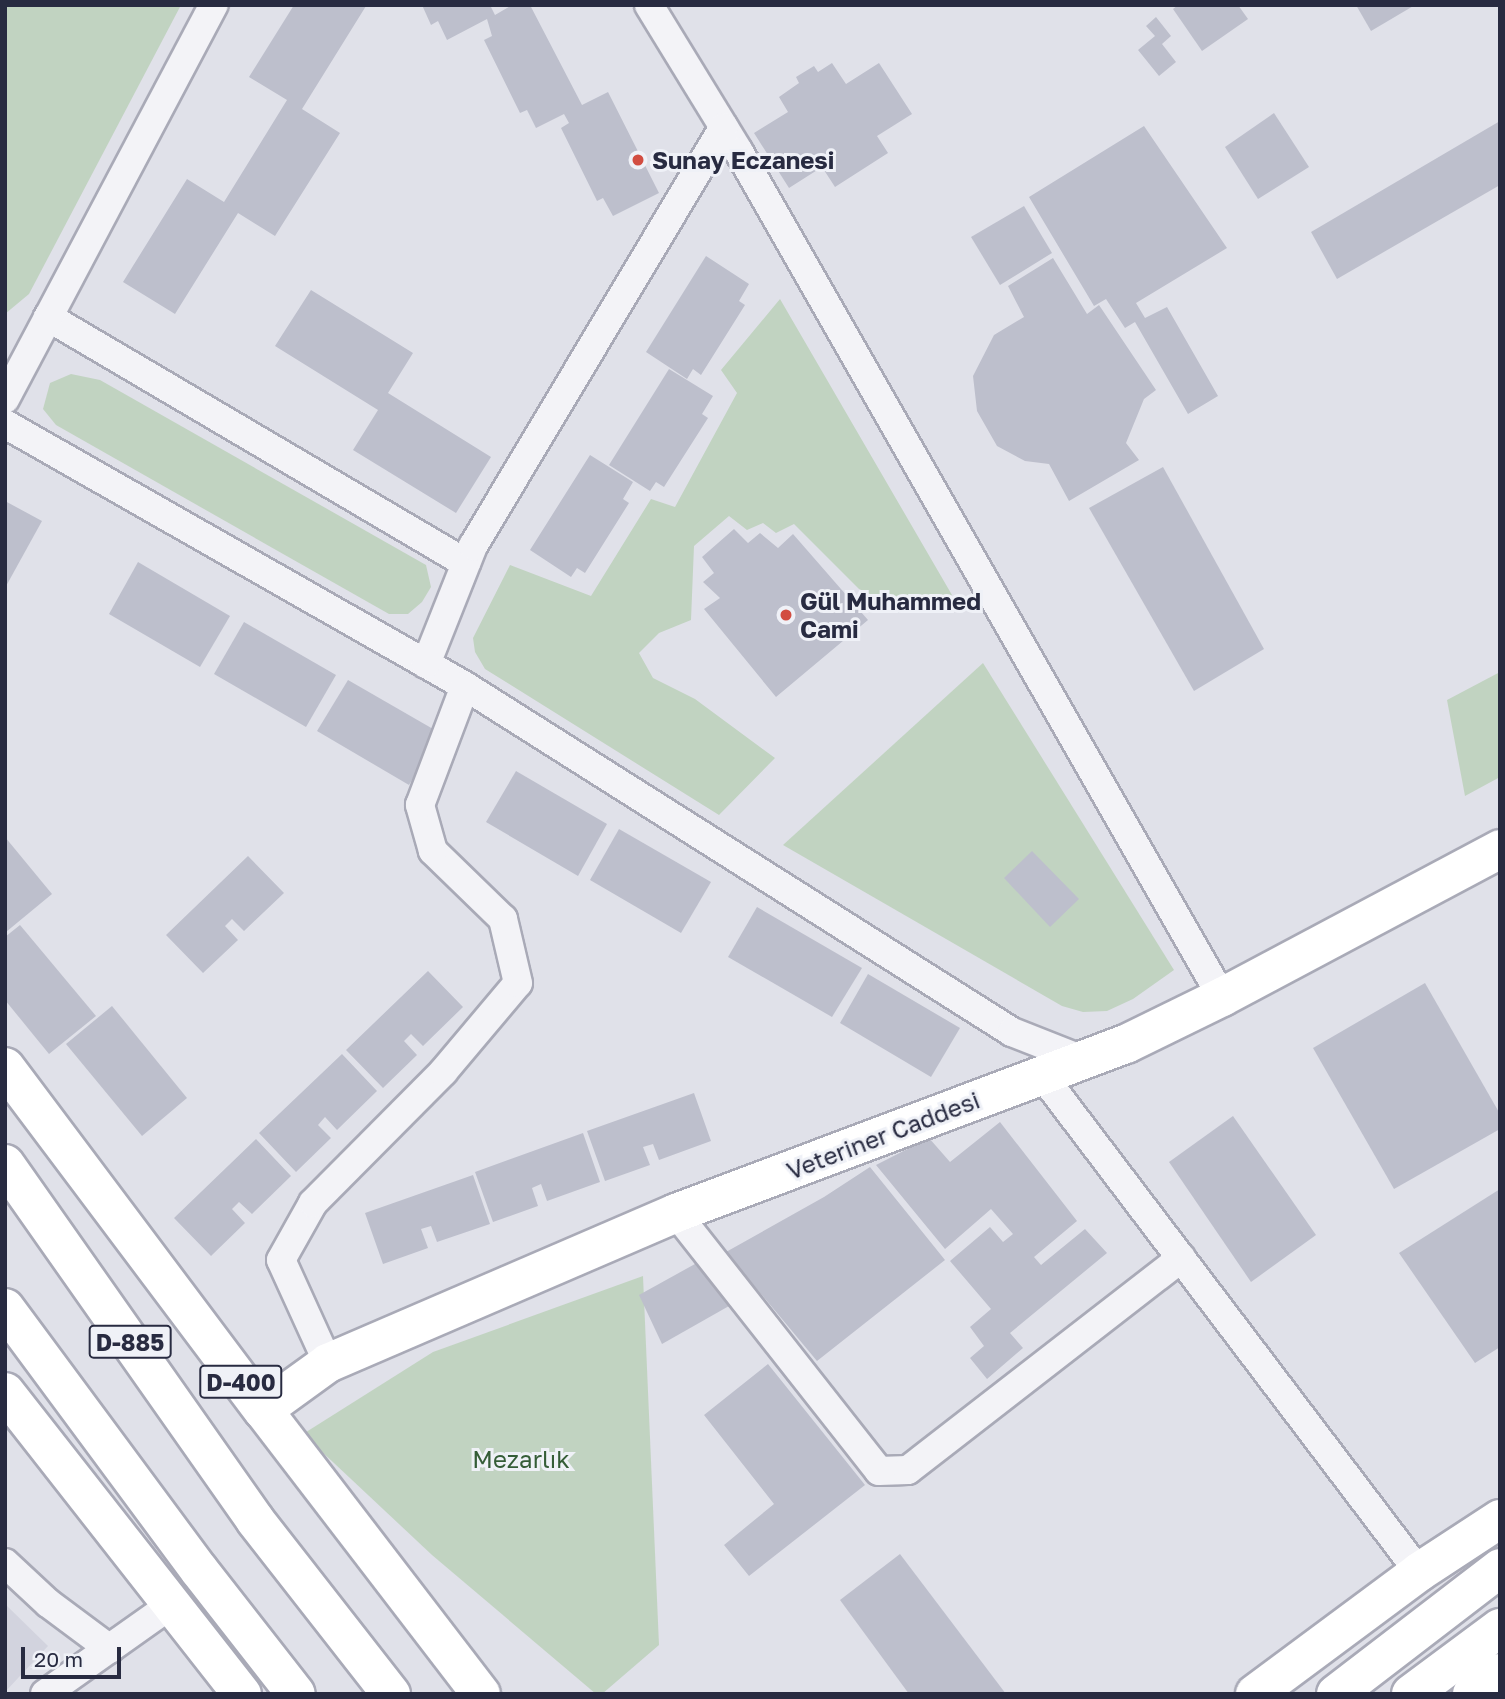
<!DOCTYPE html>
<html>
<head>
<meta charset="utf-8">
<style>
	body { margin:0 }
	#map { position:relative; width:1505px; height:1699px; overflow:hidden; background:#e0e1e9; font-family:"Golos Text",sans-serif }
	div>[style] { position:absolute }
	.built>* { inset:0; background:#d2d3de }
	.green>* { inset:0; background:#c1d3c1 }
	.building>* { inset:0; background:#bdbfcc }
	.roads { filter:drop-shadow(2px 0 #a9aab7) drop-shadow(-2px 0 #a9aab7) drop-shadow(0 2px #a9aab7) drop-shadow(0 -2px #a9aab7) }
	.minor>* { height:28px; margin:-14px; padding:0 14px; transform-origin:14px; border-radius:14px; background:#f3f3f7 }
	.secondary>* { height:38px; margin:-19px; padding:0 19px; transform-origin:19px; border-radius:19px; background:#fff }
	.primary>* { height:38px; margin:-19px; padding:0 19px; transform-origin:19px; border-radius:19px; background:#fff }
	.trunk>* { height:38px; margin:-19px; padding:0 19px; transform-origin:19px; border-radius:19px; background:#fff }
	.dots>* { width:19px; height:19px; translate:-50% -50%; box-sizing:border-box; border:4px solid #eff1f7; border-radius:50% }
	span { translate:-50% -50%; white-space:nowrap; text-align:center; line-height:1.15; -webkit-text-stroke:6px #eff1f7; paint-order:stroke }
	.shield-label span { padding:2px 5px; background:#eff1f7; border:2px solid; border-radius:5px; -webkit-text-stroke-width:0 }
	.shield-label { font-size:23px; color:#282b41; font-weight:700 }
	.poi-label { font-size:24px; color:#282b41; font-weight:700 }
	.left { translate:0 -50%; text-align:left }
	.street-label { font-size:24px; color:#282b41 }
	.park-label { font-size:24px; color:#355d37 }
	.frame { position:absolute; inset:0; border:7px solid #282b41; pointer-events:none }
	.scale { position:absolute; left:21px; top:1647px; width:100px; height:32px; box-sizing:border-box; border:4px solid #282b41; border-top:0; padding-left:9px; font-size:21px; line-height:24px; white-space:nowrap; color:#282b41; -webkit-text-stroke:5px #eff1f7; paint-order:stroke }
</style>
</head>
<body>
<div id="map">
	<div class="built">
		<i style="clip-path:polygon(5px 1604px,48px 1646px,5px 1692px)"></i>
	</div>
	<div class="green">
		<i style="clip-path:polygon(5px 5px,181px 5px,29px 294px,5px 314px)"></i>
		<i style="clip-path:polygon(780px 299px,952px 595px,907px 611px,859px 589px,794px 524px,776px 533px,763px 523px,747px 530px,729px 516px,694px 546px,691px 620px,659px 633px,639px 653px,653px 678px,695px 699px,775px 758px,719px 815px,485px 669px,475px 652px,473px 638px,510px 565px,591px 596px,651px 499px,675px 507px,737px 393px,721px 370px)"></i>
		<i style="clip-path:polygon(71px 374px,100px 380px,426px 565px,431px 587px,422px 602px,408px 614px,389px 614px,56px 425px,43px 409px,50px 383px)"></i>
		<i style="clip-path:polygon(983px 663px,1174px 970px,1133px 999px,1107px 1011px,1083px 1012px,1062px 1006px,783px 845px)"></i>
		<i style="clip-path:polygon(1500px 672px,1500px 777px,1465px 796px,1447px 700px)"></i>
		<i style="clip-path:polygon(643px 1276px,659px 1645px,602px 1694px,596px 1694px,432px 1555px,303px 1434px,433px 1352px)"></i>
	</div>
	<div class="building">
		<i style="clip-path:polygon(294px 5px,366px 6px,302px 109px,340px 133px,275px 236px,238px 213px,175px 314px,123px 282px,187px 179px,224px 202px,287px 100px,249px 77px)"></i>
		<i style="clip-path:polygon(422px 5px,490px 5px,495px 15px,512px 5px,530px 5px,582px 105px,608px 92px,659px 193px,613px 216px,603px 198px,597px 201px,561px 128px,569px 123px,564px 114px,536px 128px,527px 110px,520px 113px,484px 40px,492px 36px,487px 19px,447px 40px,438px 21px,431px 25px)"></i>
		<i style="clip-path:polygon(1178px 5px,1238px 5px,1248px 19px,1202px 51px,1173px 9px)"></i>
		<i style="clip-path:polygon(1356px 5px,1415px 5px,1371px 31px)"></i>
		<i style="clip-path:polygon(1156px 17px,1171px 36px,1162px 44px,1176px 62px,1159px 76px,1138px 50px,1155px 36px,1146px 26px)"></i>
		<i style="clip-path:polygon(832px 63px,846px 84px,879px 63px,912px 114px,877px 136px,888px 153px,835px 187px,822px 167px,789px 188px,754px 133px,788px 112px,779px 97px,799px 83px,796px 77px,814px 66px,818px 72px)"></i>
		<i style="clip-path:polygon(1274px 113px,1309px 167px,1258px 199px,1225px 147px)"></i>
		<i style="clip-path:polygon(1500px 121px,1500px 185px,1337px 279px,1311px 232px)"></i>
		<i style="clip-path:polygon(1144px 126px,1227px 248px,1136px 303px,1145px 318px,1167px 307px,1218px 396px,1188px 414px,1135px 322px,1125px 328px,1106px 299px,1094px 306px,1029px 197px)"></i>
		<i style="clip-path:polygon(1024px 206px,1052px 253px,1000px 285px,971px 237px)"></i>
		<i style="clip-path:polygon(706px 256px,749px 284px,739px 301px,745px 305px,701px 375px,693px 369px,687px 379px,646px 352px)"></i>
		<i style="clip-path:polygon(1053px 258px,1087px 314px,1099px 305px,1156px 390px,1144px 399px,1126px 443px,1139px 460px,1069px 501px,1049px 464px,1025px 461px,997px 446px,977px 411px,973px 376px,994px 335px,1024px 317px,1008px 286px)"></i>
		<i style="clip-path:polygon(311px 290px,413px 353px,388px 393px,491px 457px,456px 513px,353px 450px,378px 410px,275px 346px)"></i>
		<i style="clip-path:polygon(669px 369px,713px 396px,702px 414px,708px 418px,664px 487px,656px 482px,650px 491px,609px 465px)"></i>
		<i style="clip-path:polygon(590px 455px,633px 482px,623px 499px,629px 503px,585px 573px,577px 568px,571px 577px,530px 550px)"></i>
		<i style="clip-path:polygon(1163px 467px,1264px 649px,1194px 691px,1089px 508px)"></i>
		<i style="clip-path:polygon(5px 501px,42px 521px,5px 588px)"></i>
		<i style="clip-path:polygon(734px 529px,748px 543px,760px 533px,778px 548px,793px 534px,868px 620px,776px 697px,704px 609px,720px 598px,703px 582px,714px 573px,702px 557px)"></i>
		<i style="clip-path:polygon(138px 562px,230px 616px,200px 667px,109px 614px)"></i>
		<i style="clip-path:polygon(244px 622px,336px 675px,306px 727px,214px 674px)"></i>
		<i style="clip-path:polygon(348px 680px,440px 733px,409px 785px,317px 731px)"></i>
		<i style="clip-path:polygon(516px 771px,607px 824px,578px 876px,486px 822px)"></i>
		<i style="clip-path:polygon(619px 829px,711px 882px,681px 933px,590px 880px)"></i>
		<i style="clip-path:polygon(5px 837px,52px 894px,6px 932px,5px 931px)"></i>
		<i style="clip-path:polygon(1032px 851px,1079px 899px,1050px 927px,1004px 878px)"></i>
		<i style="clip-path:polygon(248px 856px,284px 893px,244px 931px,232px 919px,225px 926px,238px 940px,203px 973px,166px 935px)"></i>
		<i style="clip-path:polygon(757px 907px,862px 968px,832px 1017px,728px 957px)"></i>
		<i style="clip-path:polygon(20px 925px,96px 1016px,49px 1054px,5px 1000px,5px 937px)"></i>
		<i style="clip-path:polygon(428px 971px,463px 1007px,423px 1046px,411px 1034px,404px 1041px,417px 1055px,383px 1088px,346px 1050px)"></i>
		<i style="clip-path:polygon(868px 974px,960px 1028px,931px 1077px,840px 1023px)"></i>
		<i style="clip-path:polygon(1425px 983px,1500px 1114px,1500px 1129px,1394px 1189px,1313px 1048px)"></i>
		<i style="clip-path:polygon(112px 1006px,187px 1098px,142px 1136px,66px 1044px)"></i>
		<i style="clip-path:polygon(342px 1054px,377px 1091px,337px 1130px,325px 1117px,318px 1125px,331px 1138px,296px 1172px,259px 1133px)"></i>
		<i style="clip-path:polygon(694px 1093px,711px 1141px,659px 1160px,653px 1144px,643px 1147px,650px 1165px,605px 1181px,587px 1131px)"></i>
		<i style="clip-path:polygon(1233px 1116px,1316px 1235px,1251px 1282px,1169px 1162px)"></i>
		<i style="clip-path:polygon(1000px 1122px,1077px 1221px,1034px 1257px,1041px 1265px,1085px 1229px,1107px 1253px,1010px 1333px,1023px 1348px,987px 1379px,970px 1358px,984px 1346px,970px 1327px,991px 1309px,950px 1261px,990px 1227px,1003px 1242px,1013px 1234px,991px 1209px,945px 1249px,876px 1165px,929px 1138px,950px 1162px)"></i>
		<i style="clip-path:polygon(583px 1133px,600px 1182px,547px 1201px,541px 1184px,532px 1188px,538px 1206px,493px 1222px,475px 1172px)"></i>
		<i style="clip-path:polygon(256px 1139px,291px 1176px,252px 1214px,239px 1202px,232px 1209px,245px 1223px,211px 1256px,174px 1218px)"></i>
		<i style="clip-path:polygon(870px 1167px,945px 1260px,817px 1361px,726px 1252px,824px 1197px)"></i>
		<i style="clip-path:polygon(473px 1175px,490px 1224px,437px 1242px,431px 1226px,421px 1229px,428px 1248px,383px 1264px,365px 1213px)"></i>
		<i style="clip-path:polygon(1500px 1189px,1500px 1347px,1475px 1363px,1399px 1253px)"></i>
		<i style="clip-path:polygon(704px 1259px,729px 1306px,662px 1344px,639px 1295px)"></i>
		<i style="clip-path:polygon(768px 1364px,865px 1485px,749px 1576px,724px 1545px,774px 1504px,704px 1415px)"></i>
		<i style="clip-path:polygon(900px 1554px,1006px 1694px,909px 1694px,840px 1600px)"></i>
	</div>
	<div class="roads">
		<div class="minor">
			<i style="left:649px;top:5px;width:172px;rotate:58.5deg"></i>
			<i style="left:739px;top:152px;width:973px;rotate:60.25deg"></i>
			<i style="left:48px;top:317px;width:485px;rotate:30.5deg"></i>
			<i style="left:5px;top:399px;width:446px;rotate:-62.1deg"></i>
			<i style="left:5px;top:424px;width:529px;rotate:29.66deg"></i>
			<i style="left:465px;top:686px;width:647px;rotate:32.32deg"></i>
			<i style="left:1012px;top:1032px;width:76px;rotate:21.5deg"></i>
			<i style="left:426px;top:664px;width:127px;rotate:-68.3deg"></i>
			<i style="left:473px;top:546px;width:488px;rotate:-59.1deg"></i>
			<i style="left:1042px;top:1075px;width:624px;rotate:52.82deg"></i>
			<i style="left:676px;top:1213px;width:328px;rotate:51.8deg"></i>
			<i style="left:879px;top:1471px;width:29px;rotate:-2deg"></i>
			<i style="left:908px;top:1470px;width:346px;rotate:-37.8deg"></i>
			<i style="left:328px;top:1363px;width:113px;rotate:-114.5deg"></i>
			<i style="left:281px;top:1260px;width:65px;rotate:-60.7deg"></i>
			<i style="left:313px;top:1203px;width:185px;rotate:-45.2deg"></i>
			<i style="left:443px;top:1072px;width:116px;rotate:-49.9deg"></i>
			<i style="left:518px;top:983px;width:66px;rotate:-103.2deg"></i>
			<i style="left:503px;top:919px;width:98px;rotate:-135.8deg"></i>
			<i style="left:433px;top:851px;width:48px;rotate:-105.8deg"></i>
			<i style="left:420px;top:805px;width:127px;rotate:-69.3deg"></i>
			<i style="left:5px;top:1563px;width:59px;rotate:42.9deg"></i>
			<i style="left:48px;top:1603px;width:77px;rotate:36.6deg"></i>
			<i style="left:45px;top:1694px;width:156px;rotate:-35.3deg"></i>
		</div>
		<div class="secondary">
			<i style="left:263px;top:1410px;width:80px;rotate:-35.9deg"></i>
			<i style="left:328px;top:1363px;width:379px;rotate:-23.3deg"></i>
			<i style="left:676px;top:1213px;width:481px;rotate:-20.6deg"></i>
			<i style="left:1126px;top:1044px;width:107px;rotate:-26.1deg"></i>
			<i style="left:1222px;top:997px;width:315px;rotate:-28deg"></i>
		</div>
		<div class="primary">
			<i style="left:1255px;top:1694px;width:204px;rotate:-36.6deg"></i>
			<i style="left:1419px;top:1572px;width:97px;rotate:-33.2deg"></i>
			<i style="left:1336px;top:1694px;width:207px;rotate:-37.5deg"></i>
			<i style="left:1411px;top:1694px;width:111px;rotate:-36.6deg"></i>
			<i style="left:1472px;top:1694px;width:35px;rotate:-37deg"></i>
		</div>
		<div class="trunk">
			<i style="left:5px;top:1067px;width:429px;rotate:53.1deg"></i>
			<i style="left:263px;top:1410px;width:358px;rotate:52.5deg"></i>
			<i style="left:5px;top:1164px;width:435px;rotate:54.9deg"></i>
			<i style="left:255px;top:1520px;width:221px;rotate:52deg"></i>
			<i style="left:5px;top:1308px;width:326px;rotate:53.5deg"></i>
			<i style="left:199px;top:1570px;width:157px;rotate:52deg"></i>
			<i style="left:5px;top:1392px;width:384px;rotate:51.9deg"></i>
		</div>
	</div>
	<div class="dots">
		<i style="left:638px;top:160px;background:#d24d41"></i>
		<i style="left:786px;top:615px;background:#d24d41"></i>
	</div>
	<div class="shield-label">
		<span style="left:130px;top:1342px">D-885</span>
		<span style="left:241px;top:1382px">D-400</span>
	</div>
	<div class="poi-label">
		<span class="left" style="left:652px;top:160px">Sunay Eczanesi</span>
		<span class="left" style="left:800px;top:615px">Gül Muhammed<br>Cami</span>
	</div>
	<div class="street-label">
		<span style="left:883px;top:1135px;rotate:-21deg">Veteriner Caddesi</span>
	</div>
	<div class="park-label">
		<span style="left:521px;top:1459px">Mezarlık</span>
	</div>
	<div class="frame"></div>
	<div class="scale">20 m</div>
</div>
</body>
</html>
